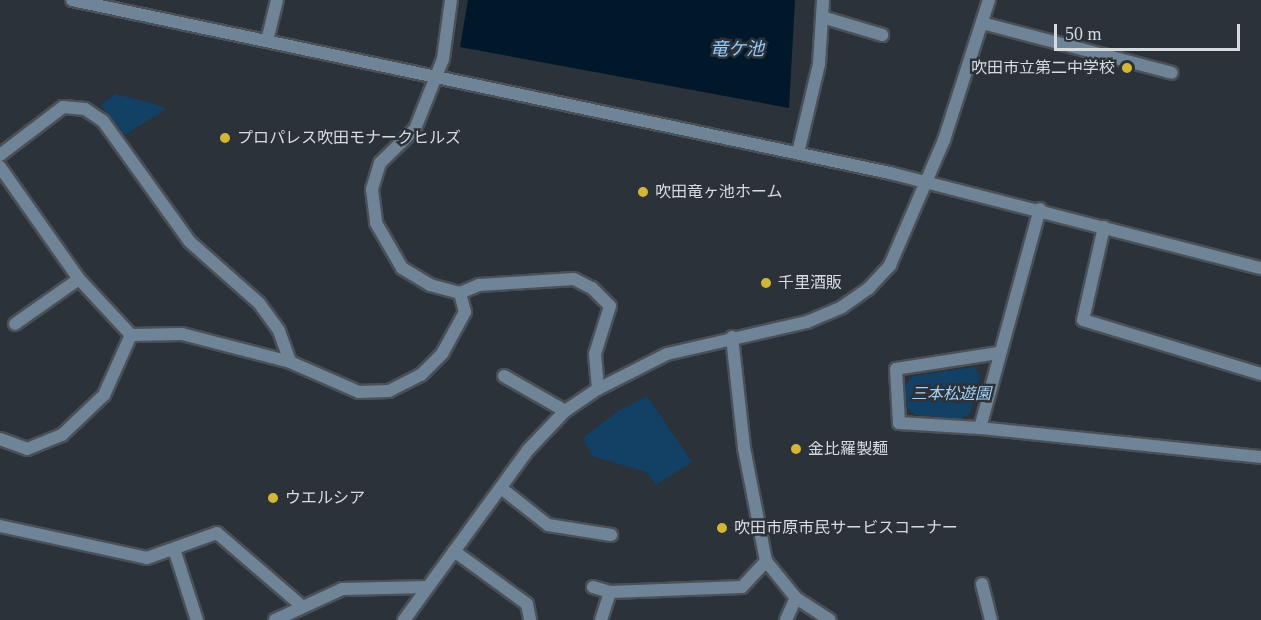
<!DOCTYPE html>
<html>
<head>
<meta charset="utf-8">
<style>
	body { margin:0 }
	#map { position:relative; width:1261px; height:620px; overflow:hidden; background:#2b3239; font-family:"Times New Roman","Noto Sans JP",serif }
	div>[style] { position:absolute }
	.green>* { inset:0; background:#134165 }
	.water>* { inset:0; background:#01182b }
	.roads { filter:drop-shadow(2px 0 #4a5057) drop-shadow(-2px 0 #4a5057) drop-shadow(0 2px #4a5057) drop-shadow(0 -2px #4a5057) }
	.service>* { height:12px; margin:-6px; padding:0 6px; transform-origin:6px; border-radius:6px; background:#708497 }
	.minor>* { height:12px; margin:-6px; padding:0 6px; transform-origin:6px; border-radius:6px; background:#708497 }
	.tertiary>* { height:12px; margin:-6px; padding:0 6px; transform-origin:6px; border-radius:6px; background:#708497 }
	.dots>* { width:16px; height:16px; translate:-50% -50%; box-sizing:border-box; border:3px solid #2b3239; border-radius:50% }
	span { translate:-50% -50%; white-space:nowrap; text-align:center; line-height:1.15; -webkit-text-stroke:5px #2b3239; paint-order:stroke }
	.poi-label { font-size:16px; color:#d6dbdf }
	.right { translate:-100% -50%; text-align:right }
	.left { translate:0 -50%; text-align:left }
	.park-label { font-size:16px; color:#a6cff5; font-style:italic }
	.water-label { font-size:18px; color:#92c9fb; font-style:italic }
	.scale { position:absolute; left:1054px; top:24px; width:186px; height:27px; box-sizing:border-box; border:3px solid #d6dbdf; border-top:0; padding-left:8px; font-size:18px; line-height:21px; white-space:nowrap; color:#d6dbdf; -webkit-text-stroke:4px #2b3239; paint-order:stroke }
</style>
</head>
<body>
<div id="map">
	<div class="green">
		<i style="clip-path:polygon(115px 94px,151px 103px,166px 109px,125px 135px,101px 105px)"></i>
		<i style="clip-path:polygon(974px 367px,980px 375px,970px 414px,959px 419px,916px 415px,907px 408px,905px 386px,913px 376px)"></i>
		<i style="clip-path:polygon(647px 396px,692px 462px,656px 485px,646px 472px,592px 456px,583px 438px,618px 411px)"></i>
	</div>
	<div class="water">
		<i style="clip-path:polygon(468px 0,795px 0,789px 108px,460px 47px)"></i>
	</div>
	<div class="roads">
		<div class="service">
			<i style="left:822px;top:17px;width:63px;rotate:16.7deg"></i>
			<i style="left:982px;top:23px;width:196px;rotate:14.7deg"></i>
			<i style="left:15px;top:324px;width:78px;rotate:-35.1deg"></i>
			<i style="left:504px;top:376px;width:70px;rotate:29.8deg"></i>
		</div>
		<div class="minor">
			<i style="left:451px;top:0;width:60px;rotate:97.7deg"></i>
			<i style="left:443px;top:59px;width:75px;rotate:111.8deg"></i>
			<i style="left:415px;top:129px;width:49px;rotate:135.8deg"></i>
			<i style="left:380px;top:163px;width:27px;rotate:107deg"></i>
			<i style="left:372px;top:189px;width:34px;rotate:83deg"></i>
			<i style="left:376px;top:223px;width:52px;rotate:60deg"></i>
			<i style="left:402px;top:268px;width:33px;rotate:31deg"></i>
			<i style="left:430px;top:285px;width:31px;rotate:15deg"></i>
			<i style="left:460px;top:293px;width:21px;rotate:-23deg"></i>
			<i style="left:479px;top:285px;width:95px;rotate:-3.6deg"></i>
			<i style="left:574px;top:279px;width:20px;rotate:27deg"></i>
			<i style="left:592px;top:288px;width:25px;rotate:45deg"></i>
			<i style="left:610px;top:306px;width:50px;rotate:107.4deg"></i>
			<i style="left:595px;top:354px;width:35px;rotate:85deg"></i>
			<i style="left:267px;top:41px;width:42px;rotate:-76.3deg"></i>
			<i style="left:798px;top:153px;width:91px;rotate:-76.7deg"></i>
			<i style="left:819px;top:64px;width:64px;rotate:-86.4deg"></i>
			<i style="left:0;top:155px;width:79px;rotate:-37.3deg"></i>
			<i style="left:63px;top:107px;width:22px;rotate:5deg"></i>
			<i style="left:85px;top:109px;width:22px;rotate:34deg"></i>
			<i style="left:103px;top:121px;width:149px;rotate:54.3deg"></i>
			<i style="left:190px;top:242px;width:92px;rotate:41.5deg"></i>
			<i style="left:259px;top:303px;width:34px;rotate:54deg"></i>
			<i style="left:279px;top:331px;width:33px;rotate:70deg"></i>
			<i style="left:0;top:167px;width:137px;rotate:54.8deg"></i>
			<i style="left:79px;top:279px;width:76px;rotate:47.1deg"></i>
			<i style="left:131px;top:335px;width:51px;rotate:-1.1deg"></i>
			<i style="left:182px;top:334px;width:112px;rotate:14.5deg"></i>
			<i style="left:290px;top:362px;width:75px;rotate:23.5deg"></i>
			<i style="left:359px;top:392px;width:30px;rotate:-2deg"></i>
			<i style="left:389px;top:391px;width:36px;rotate:-27deg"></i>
			<i style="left:421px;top:375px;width:30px;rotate:-45deg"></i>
			<i style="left:442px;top:354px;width:48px;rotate:-61.3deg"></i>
			<i style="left:465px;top:312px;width:20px;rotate:-105deg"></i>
			<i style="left:1104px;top:227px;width:95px;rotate:102.7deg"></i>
			<i style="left:1083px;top:320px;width:186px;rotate:16.9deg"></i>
			<i style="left:732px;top:337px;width:112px;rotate:83.8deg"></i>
			<i style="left:744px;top:448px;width:115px;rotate:79deg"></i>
			<i style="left:766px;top:561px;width:48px;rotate:51deg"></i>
			<i style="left:796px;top:598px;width:40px;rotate:32.9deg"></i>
			<i style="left:998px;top:353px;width:103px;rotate:171.1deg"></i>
			<i style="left:896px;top:369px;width:54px;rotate:86.8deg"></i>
			<i style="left:899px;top:423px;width:81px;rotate:3.5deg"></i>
			<i style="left:980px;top:428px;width:282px;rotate:5.9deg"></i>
			<i style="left:980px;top:428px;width:227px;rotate:-74.7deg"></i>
			<i style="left:0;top:439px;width:29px;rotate:20deg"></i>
			<i style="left:27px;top:449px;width:38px;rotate:-22deg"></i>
			<i style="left:62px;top:435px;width:58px;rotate:-43.6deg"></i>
			<i style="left:104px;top:395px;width:66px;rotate:-65.8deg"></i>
			<i style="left:501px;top:488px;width:60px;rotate:38.2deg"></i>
			<i style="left:548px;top:525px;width:64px;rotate:9deg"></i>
			<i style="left:0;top:526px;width:150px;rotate:12.3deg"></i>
			<i style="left:147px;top:558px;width:74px;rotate:-19.7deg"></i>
			<i style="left:217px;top:533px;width:113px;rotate:40.7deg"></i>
			<i style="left:174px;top:549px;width:75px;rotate:72.1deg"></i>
			<i style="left:454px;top:551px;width:90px;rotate:36deg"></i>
			<i style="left:527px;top:604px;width:16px;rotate:79deg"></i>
			<i style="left:982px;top:584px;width:37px;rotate:76deg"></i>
			<i style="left:593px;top:587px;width:18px;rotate:16deg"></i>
			<i style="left:610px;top:592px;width:132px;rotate:-2.2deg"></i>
			<i style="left:742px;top:587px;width:35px;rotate:-47deg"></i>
			<i style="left:275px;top:620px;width:74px;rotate:-24.8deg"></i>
			<i style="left:342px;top:589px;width:85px;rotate:-1.3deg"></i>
			<i style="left:601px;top:620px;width:29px;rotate:-72deg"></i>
			<i style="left:786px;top:620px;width:24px;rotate:-66deg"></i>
		</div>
		<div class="tertiary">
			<i style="left:72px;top:0;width:836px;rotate:11.94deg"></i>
			<i style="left:890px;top:173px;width:383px;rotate:14.4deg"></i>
			<i style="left:404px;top:620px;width:210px;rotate:-53.9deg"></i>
			<i style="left:528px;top:450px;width:54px;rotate:-46.5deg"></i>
			<i style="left:565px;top:411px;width:40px;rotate:-34deg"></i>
			<i style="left:598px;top:389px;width:77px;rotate:-26.9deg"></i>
			<i style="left:667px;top:354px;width:144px;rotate:-12.9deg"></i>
			<i style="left:807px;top:322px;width:38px;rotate:-23deg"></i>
			<i style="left:842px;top:307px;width:32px;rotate:-35deg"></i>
			<i style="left:868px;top:289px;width:33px;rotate:-47deg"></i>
			<i style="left:890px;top:265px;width:136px;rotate:-66.6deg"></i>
			<i style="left:944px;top:140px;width:147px;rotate:-72.2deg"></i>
		</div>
	</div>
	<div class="dots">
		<i style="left:1127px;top:68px;background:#d3b635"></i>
		<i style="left:225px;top:138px;background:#d3b635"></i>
		<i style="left:643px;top:192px;background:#d3b635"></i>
		<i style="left:766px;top:283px;background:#d3b635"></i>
		<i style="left:796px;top:449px;background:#d3b635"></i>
		<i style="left:273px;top:498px;background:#d3b635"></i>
		<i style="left:722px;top:528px;background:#d3b635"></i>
	</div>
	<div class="poi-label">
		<span class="right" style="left:1115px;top:68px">吹田市立第二中学校</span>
		<span class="left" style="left:237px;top:138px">プロパレス吹田モナークヒルズ</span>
		<span class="left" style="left:655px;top:192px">吹田竜ヶ池ホーム</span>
		<span class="left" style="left:778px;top:283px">千里酒販</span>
		<span class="left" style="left:808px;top:449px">金比羅製麺</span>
		<span class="left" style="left:285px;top:498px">ウエルシア</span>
		<span class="left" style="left:734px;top:528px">吹田市原市民サービスコーナー</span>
	</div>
	<div class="park-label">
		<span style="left:951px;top:394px">三本松遊園</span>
	</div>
	<div class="water-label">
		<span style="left:737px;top:49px">竜ケ池</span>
	</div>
	<div class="scale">50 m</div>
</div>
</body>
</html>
